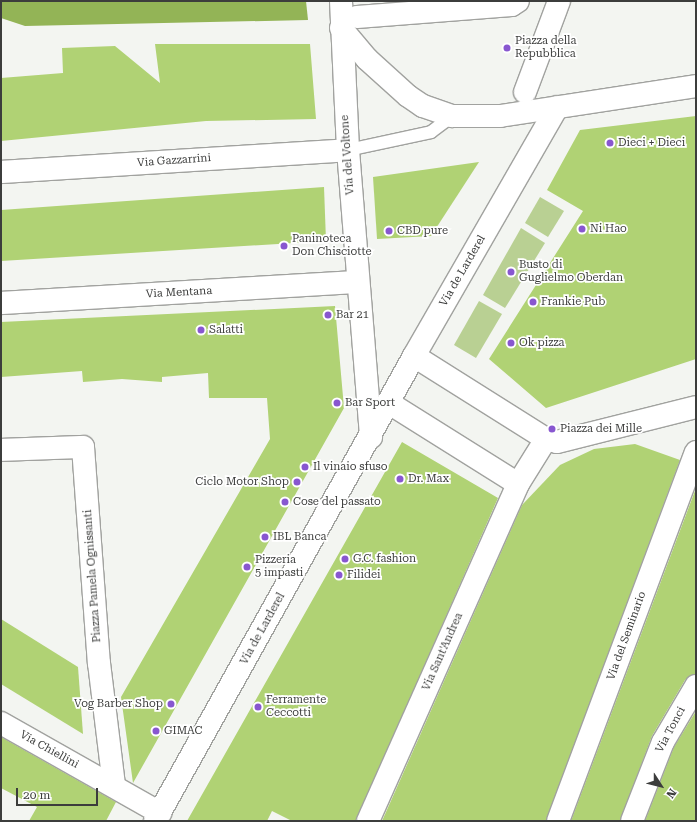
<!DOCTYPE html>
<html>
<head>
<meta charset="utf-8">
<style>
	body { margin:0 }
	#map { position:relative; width:697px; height:822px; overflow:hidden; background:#f3f5f1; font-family:"Roboto Serif",serif }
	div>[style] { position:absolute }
	.green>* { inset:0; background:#b9d093 }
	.water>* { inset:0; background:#93b456 }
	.building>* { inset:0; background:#b0d274 }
	.roads { filter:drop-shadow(1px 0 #a1a29f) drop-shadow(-1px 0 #a1a29f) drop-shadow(0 1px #a1a29f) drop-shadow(0 -1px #a1a29f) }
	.lane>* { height:12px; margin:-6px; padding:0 6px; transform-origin:6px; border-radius:6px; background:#fff }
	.street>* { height:22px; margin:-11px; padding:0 11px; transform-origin:11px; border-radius:11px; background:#fff }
	.secondary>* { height:22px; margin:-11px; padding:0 11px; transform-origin:11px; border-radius:11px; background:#fff }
	.dots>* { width:11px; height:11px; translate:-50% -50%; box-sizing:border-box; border:2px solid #fff; border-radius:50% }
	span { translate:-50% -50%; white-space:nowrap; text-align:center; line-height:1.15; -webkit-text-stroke:3.5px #fff; paint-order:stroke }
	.poi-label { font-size:11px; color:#3c3d3c }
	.left { translate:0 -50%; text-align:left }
	.right { translate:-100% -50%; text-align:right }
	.street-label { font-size:11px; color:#3c3d3c }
	.frame { position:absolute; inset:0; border:2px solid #3c3d3c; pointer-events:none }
	.north { position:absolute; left:641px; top:766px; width:40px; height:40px; -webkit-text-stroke:3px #fff; paint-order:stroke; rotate:126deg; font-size:11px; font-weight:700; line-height:16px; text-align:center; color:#3c3d3c }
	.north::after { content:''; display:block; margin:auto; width:14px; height:18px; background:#3c3d3c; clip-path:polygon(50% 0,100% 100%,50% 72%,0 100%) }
	.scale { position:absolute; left:16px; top:788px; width:82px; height:18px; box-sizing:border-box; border:2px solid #3c3d3c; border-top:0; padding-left:5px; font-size:12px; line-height:14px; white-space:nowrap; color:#3c3d3c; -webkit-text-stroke:3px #fff; paint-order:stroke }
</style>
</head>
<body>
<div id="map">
	<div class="green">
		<i style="clip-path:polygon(540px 197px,564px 211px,548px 237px,525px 223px)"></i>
		<i style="clip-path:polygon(521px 228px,545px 243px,505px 308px,483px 295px)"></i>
		<i style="clip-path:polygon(479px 301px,502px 314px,476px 358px,454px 345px)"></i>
	</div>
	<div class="water">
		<i style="clip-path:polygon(1px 1px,306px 1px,308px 20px,25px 26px,1px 18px)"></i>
	</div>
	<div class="building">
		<i style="clip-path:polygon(155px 44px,310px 44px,316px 119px,206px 121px,1px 141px,1px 78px,63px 73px,62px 48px,115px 46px,160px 83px)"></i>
		<i style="clip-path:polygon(696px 116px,696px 359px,546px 408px,489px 359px,583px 211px,547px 190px,580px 130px)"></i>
		<i style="clip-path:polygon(479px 162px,431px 236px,377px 239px,373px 177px)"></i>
		<i style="clip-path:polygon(324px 187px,326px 241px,1px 261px,1px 210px)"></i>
		<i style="clip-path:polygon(335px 306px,344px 408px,133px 783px,121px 697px,270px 439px,267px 398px,209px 398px,208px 373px,162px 377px,162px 382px,122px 379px,83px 382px,82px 371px,1px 377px,1px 322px)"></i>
		<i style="clip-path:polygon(402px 442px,498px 498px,356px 821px,292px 821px,272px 811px,267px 821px,187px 821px)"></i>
		<i style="clip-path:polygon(635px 444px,680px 460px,546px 821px,382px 821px,522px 505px,560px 465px,594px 449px)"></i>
		<i style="clip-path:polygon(696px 488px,696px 674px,685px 680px,652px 736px,620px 821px,571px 821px)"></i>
		<i style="clip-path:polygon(1px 619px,78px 667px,83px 734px,1px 684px)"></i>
		<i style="clip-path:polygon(696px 711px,696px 821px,645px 821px,674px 747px)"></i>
		<i style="clip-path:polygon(1px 737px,116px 802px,106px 821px,29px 821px,37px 807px,1px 788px)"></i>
	</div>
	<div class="roads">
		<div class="lane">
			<i style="left:348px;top:150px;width:85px;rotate:-12.2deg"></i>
			<i style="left:431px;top:132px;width:26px;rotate:-37deg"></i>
		</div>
		<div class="street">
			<i style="left:357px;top:17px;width:155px;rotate:-4.4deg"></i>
			<i style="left:512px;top:5px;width:7px;rotate:-34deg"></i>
			<i style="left:525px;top:92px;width:97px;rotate:-69.5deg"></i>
			<i style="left:1px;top:172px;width:348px;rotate:-3.6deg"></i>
			<i style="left:389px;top:403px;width:152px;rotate:32.1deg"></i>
			<i style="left:518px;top:484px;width:53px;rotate:-58.1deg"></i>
			<i style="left:546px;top:439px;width:156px;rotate:-147.8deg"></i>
			<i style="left:546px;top:439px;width:11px;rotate:15deg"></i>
			<i style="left:557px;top:442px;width:143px;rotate:-14.1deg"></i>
			<i style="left:1px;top:450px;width:82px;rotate:-2.1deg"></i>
			<i style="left:83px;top:447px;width:217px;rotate:85.8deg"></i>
			<i style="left:99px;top:663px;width:124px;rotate:83deg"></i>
			<i style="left:1px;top:723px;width:183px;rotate:29.5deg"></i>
			<i style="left:368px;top:821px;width:369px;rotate:-66deg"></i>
			<i style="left:558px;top:821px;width:394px;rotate:-69.5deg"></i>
			<i style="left:632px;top:821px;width:85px;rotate:-68.6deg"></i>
			<i style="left:663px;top:742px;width:65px;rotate:-59.5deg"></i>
		</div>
		<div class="secondary">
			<i style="left:341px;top:1px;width:149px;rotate:87.3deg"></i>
			<i style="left:348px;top:150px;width:288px;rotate:85.4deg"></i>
			<i style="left:341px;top:28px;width:40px;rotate:50deg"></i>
			<i style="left:367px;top:59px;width:55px;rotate:42.1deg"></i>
			<i style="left:408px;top:96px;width:18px;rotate:34deg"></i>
			<i style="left:423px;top:106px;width:31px;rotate:19deg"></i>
			<i style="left:452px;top:116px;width:48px"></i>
			<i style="left:500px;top:116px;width:198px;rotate:-8.7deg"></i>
			<i style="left:1px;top:303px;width:357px;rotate:-3.4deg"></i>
			<i style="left:155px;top:821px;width:532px;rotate:-60.88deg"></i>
			<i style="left:414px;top:356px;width:287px;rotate:-60.1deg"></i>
		</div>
	</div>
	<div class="dots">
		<i style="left:507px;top:48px;background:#8857d0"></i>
		<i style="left:610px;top:143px;background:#8857d0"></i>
		<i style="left:582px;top:229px;background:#8857d0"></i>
		<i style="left:389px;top:231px;background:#8857d0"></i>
		<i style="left:284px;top:246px;background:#8857d0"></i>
		<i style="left:511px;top:272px;background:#8857d0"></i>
		<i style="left:533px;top:302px;background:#8857d0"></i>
		<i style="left:328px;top:315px;background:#8857d0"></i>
		<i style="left:201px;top:330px;background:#8857d0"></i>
		<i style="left:511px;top:343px;background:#8857d0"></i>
		<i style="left:337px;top:403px;background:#8857d0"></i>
		<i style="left:552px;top:429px;background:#8857d0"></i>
		<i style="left:305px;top:467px;background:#8857d0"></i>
		<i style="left:400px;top:479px;background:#8857d0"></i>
		<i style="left:297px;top:482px;background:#8857d0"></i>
		<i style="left:285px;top:502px;background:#8857d0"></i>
		<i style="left:265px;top:537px;background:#8857d0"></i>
		<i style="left:345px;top:559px;background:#8857d0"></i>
		<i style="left:247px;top:567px;background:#8857d0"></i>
		<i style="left:339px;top:575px;background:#8857d0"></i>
		<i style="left:171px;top:704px;background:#8857d0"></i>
		<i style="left:258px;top:707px;background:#8857d0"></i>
		<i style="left:156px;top:731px;background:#8857d0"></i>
	</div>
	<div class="poi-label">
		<span class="left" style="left:515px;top:48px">Piazza della<br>Repubblica</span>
		<span class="left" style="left:618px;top:143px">Dieci + Dieci</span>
		<span class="left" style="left:590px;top:229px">Ni Hao</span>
		<span class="left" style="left:397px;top:231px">CBD pure</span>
		<span class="left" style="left:292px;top:246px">Paninoteca<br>Don Chisciotte</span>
		<span class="left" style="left:519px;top:272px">Busto di<br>Guglielmo Oberdan</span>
		<span class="left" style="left:541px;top:302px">Frankie Pub</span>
		<span class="left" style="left:336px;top:315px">Bar 21</span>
		<span class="left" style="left:209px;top:330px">Salatti</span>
		<span class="left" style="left:519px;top:343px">Ok pizza</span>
		<span class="left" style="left:345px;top:403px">Bar Sport</span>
		<span class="left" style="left:560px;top:429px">Piazza dei Mille</span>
		<span class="left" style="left:313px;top:467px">Il vinaio sfuso</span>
		<span class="left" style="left:408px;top:479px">Dr. Max</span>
		<span class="right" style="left:289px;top:482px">Ciclo Motor Shop</span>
		<span class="left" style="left:293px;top:502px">Cose del passato</span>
		<span class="left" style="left:273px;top:537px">IBL Banca</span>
		<span class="left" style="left:353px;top:559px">G.C. fashion</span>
		<span class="left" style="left:255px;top:567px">Pizzeria<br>5 impasti</span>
		<span class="left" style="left:347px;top:575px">Filidei</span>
		<span class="left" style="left:266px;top:707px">Ferramente<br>Ceccotti</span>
		<span class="right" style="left:163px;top:704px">Vog Barber Shop</span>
		<span class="left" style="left:164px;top:731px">GIMAC</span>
	</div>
	<div class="street-label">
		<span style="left:348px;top:155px;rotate:-94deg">Via del Voltone</span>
		<span style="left:174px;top:161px;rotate:-4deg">Via Gazzarrini</span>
		<span style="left:463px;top:271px;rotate:-60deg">Via de Larderel</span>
		<span style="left:179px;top:293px;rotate:-3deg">Via Mentana</span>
		<span style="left:93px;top:576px;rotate:-94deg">Piazza Pamela Ognissanti</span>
		<span style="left:263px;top:629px;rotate:-61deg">Via de Larderel</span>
		<span style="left:627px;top:636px;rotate:-70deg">Via del Seminario</span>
		<span style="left:443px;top:652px;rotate:-66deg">Via Sant'Andrea</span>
		<span style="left:671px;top:730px;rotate:-62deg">Via Tonci</span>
		<span style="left:49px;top:750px;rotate:29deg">Via Chiellini</span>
	</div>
	<div class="frame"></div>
	<div class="north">N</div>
	<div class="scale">20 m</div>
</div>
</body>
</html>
